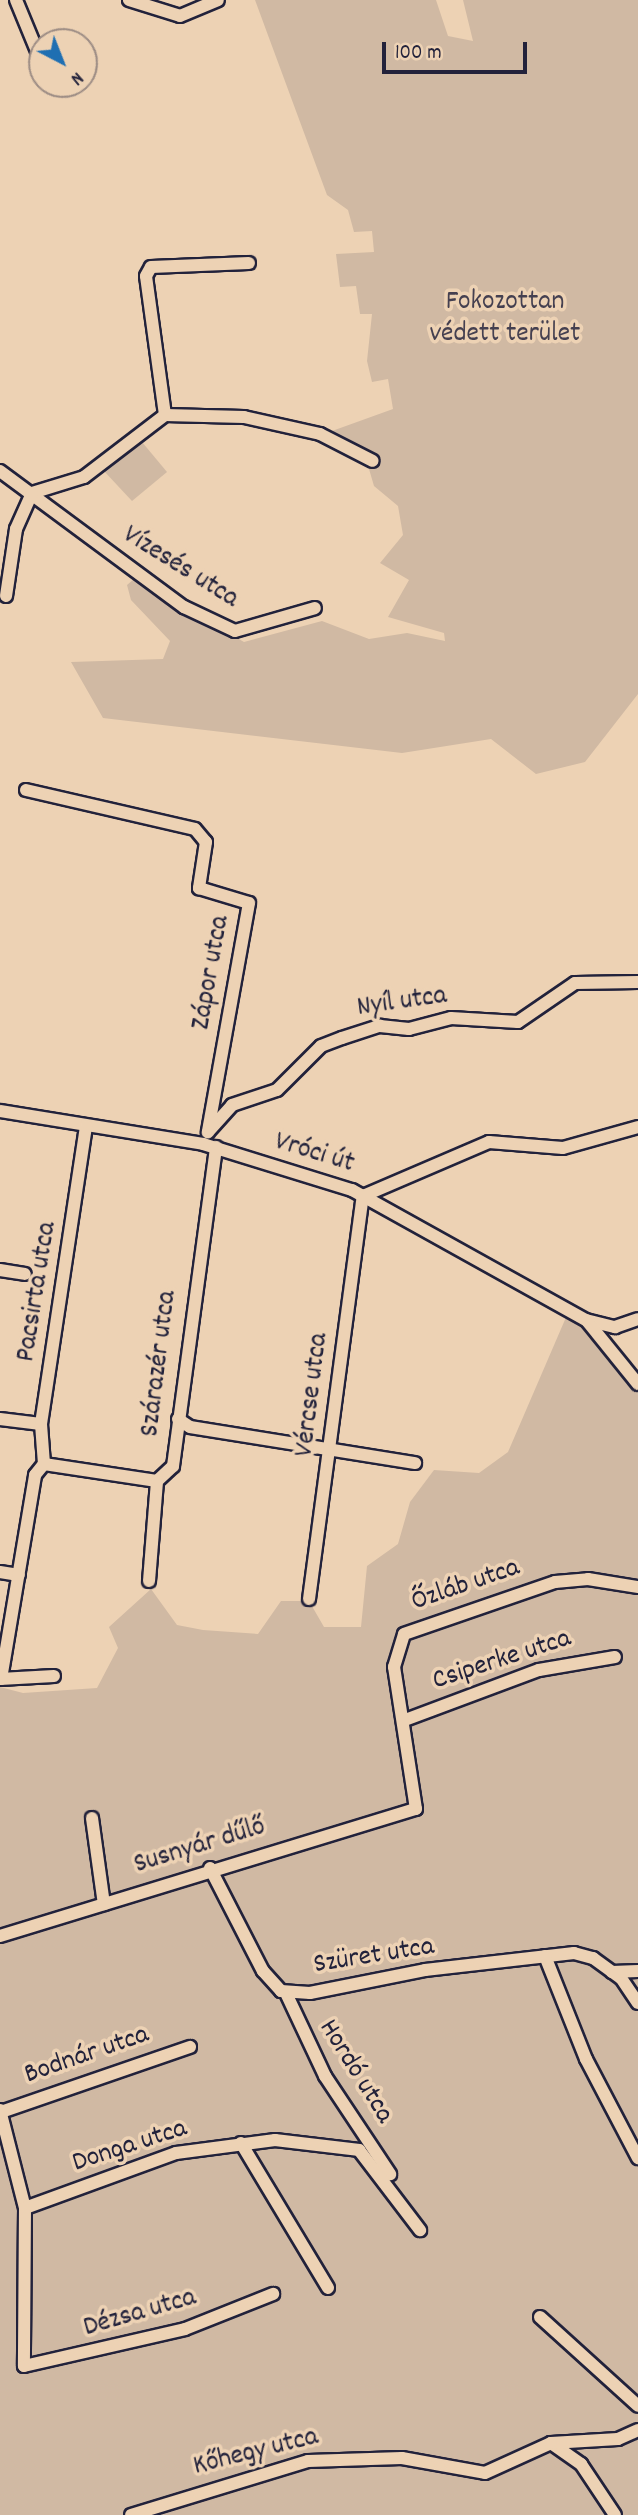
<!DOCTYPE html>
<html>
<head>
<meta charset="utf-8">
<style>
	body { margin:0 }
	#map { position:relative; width:638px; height:2515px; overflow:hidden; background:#edd2b4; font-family:Dekko,sans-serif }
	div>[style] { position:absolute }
	.green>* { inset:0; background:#d0b9a3 }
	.roads { filter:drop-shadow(2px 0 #22223b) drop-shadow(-2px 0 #22223b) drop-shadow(0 2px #22223b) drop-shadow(0 -2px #22223b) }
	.street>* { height:12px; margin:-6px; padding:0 6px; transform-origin:6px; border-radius:6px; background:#edd2b4 }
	span { translate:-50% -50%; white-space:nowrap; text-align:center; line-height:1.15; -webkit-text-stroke:7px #edd2b4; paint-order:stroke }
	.park-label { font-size:28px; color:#454050 }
	.street-label { font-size:28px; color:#22223b }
	.north { position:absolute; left:28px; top:28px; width:70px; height:70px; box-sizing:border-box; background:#edd2b4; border:2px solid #9c8c84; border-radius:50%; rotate:138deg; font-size:19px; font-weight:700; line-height:28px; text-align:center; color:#22223b }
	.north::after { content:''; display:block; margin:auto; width:24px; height:32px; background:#1f6fb2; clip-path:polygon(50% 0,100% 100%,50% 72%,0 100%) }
	.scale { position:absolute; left:382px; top:42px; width:145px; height:32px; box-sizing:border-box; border:4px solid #22223b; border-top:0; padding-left:9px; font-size:21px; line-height:24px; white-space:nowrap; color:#22223b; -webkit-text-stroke:5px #edd2b4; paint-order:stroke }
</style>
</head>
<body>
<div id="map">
	<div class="green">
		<i style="clip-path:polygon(255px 0,436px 0,448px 36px,473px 41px,463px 0,638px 0,638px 694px,585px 762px,536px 774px,491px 739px,402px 753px,103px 718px,71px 662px,163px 659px,170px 641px,131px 600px,127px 585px,134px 579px,244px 642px,322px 621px,369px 639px,407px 633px,445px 641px,444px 633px,388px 617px,409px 580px,380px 563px,403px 535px,398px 506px,374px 486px,364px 452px,332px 431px,393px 409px,388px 379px,372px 382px,367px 361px,372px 314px,360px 314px,356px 286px,340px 287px,336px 254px,374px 252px,372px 231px,354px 232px,348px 210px,327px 195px)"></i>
		<i style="clip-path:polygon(142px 442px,167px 472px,132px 501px,103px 470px)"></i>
		<i style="clip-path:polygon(567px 1315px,586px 1320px,638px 1382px,638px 2515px,0 2515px,0 1687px,23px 1693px,97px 1688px,118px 1648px,109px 1627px,151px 1589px,177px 1625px,203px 1630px,258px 1634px,281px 1601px,309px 1601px,324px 1627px,361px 1627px,367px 1566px,398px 1544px,410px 1502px,434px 1470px,479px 1473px,508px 1452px)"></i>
	</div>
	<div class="roads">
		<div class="street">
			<i style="left:16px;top:0;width:68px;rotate:67.6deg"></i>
			<i style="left:129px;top:0;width:53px;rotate:17.4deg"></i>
			<i style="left:180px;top:16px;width:41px;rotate:-22.8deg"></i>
			<i style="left:165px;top:415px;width:140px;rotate:-97.8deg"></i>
			<i style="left:146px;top:276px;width:10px;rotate:-61deg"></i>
			<i style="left:151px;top:267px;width:98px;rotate:-2.3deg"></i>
			<i style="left:0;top:471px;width:229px;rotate:36.5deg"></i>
			<i style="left:184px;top:607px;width:56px;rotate:25.2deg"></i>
			<i style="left:235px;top:631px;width:83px;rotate:-16deg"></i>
			<i style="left:32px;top:493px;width:54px;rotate:-17.1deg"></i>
			<i style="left:84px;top:477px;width:102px;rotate:-37.4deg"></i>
			<i style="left:165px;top:415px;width:79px;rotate:1.5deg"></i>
			<i style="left:244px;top:417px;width:78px;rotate:12.6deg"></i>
			<i style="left:320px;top:434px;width:59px;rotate:27deg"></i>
			<i style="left:6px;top:596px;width:68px;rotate:-81.5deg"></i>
			<i style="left:16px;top:529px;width:39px;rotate:-66deg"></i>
			<i style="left:26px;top:790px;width:173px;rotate:13deg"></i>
			<i style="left:195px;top:829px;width:17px;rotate:50deg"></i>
			<i style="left:206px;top:842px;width:47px;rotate:98.7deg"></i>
			<i style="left:199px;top:888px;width:52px;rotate:16.7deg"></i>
			<i style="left:249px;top:903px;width:233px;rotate:100.2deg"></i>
			<i style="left:0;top:1111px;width:206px;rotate:9.2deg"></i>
			<i style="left:203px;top:1144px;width:156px;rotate:17.2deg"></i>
			<i style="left:352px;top:1190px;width:268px;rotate:29.1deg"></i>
			<i style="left:586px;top:1320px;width:30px;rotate:14deg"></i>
			<i style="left:615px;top:1327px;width:24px;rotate:-19deg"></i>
			<i style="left:208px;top:1132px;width:36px;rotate:-48deg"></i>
			<i style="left:232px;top:1105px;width:47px;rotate:-18.4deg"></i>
			<i style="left:277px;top:1090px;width:62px;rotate:-45deg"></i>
			<i style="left:321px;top:1046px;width:22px;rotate:-21deg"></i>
			<i style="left:342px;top:1038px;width:40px;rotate:-18deg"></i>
			<i style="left:380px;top:1026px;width:29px;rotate:6deg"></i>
			<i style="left:409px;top:1029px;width:43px;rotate:-14.7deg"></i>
			<i style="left:451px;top:1018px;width:67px;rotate:3.4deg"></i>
			<i style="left:518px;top:1022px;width:69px;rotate:-34.4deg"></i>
			<i style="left:575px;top:983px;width:63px;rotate:-0.9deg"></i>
			<i style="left:0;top:1270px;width:25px;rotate:9deg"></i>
			<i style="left:587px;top:1321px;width:81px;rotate:51deg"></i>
			<i style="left:0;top:1419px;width:41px;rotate:7deg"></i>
			<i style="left:178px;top:1419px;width:14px;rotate:34deg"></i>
			<i style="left:190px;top:1427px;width:228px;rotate:9.1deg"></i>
			<i style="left:44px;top:1464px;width:40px;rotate:-94.3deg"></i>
			<i style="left:41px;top:1424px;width:301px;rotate:-81.4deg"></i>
			<i style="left:44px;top:1464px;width:114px;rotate:8.6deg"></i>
			<i style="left:157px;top:1481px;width:22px;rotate:-43deg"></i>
			<i style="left:173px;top:1466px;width:322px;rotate:-82.3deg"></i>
			<i style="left:0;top:1572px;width:19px;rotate:9deg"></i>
			<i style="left:149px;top:1581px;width:100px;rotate:-85.4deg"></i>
			<i style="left:309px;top:1599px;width:407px;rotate:-82.4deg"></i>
			<i style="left:363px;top:1196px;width:137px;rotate:-23.2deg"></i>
			<i style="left:489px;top:1142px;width:74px;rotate:4.6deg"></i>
			<i style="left:563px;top:1148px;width:78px;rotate:-15.6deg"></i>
			<i style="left:0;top:1679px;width:54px;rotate:-3.2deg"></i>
			<i style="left:1px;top:1679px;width:207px;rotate:-80.5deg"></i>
			<i style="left:35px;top:1475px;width:14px;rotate:-51deg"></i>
			<i style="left:405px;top:1720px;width:143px;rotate:-20.5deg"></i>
			<i style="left:539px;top:1670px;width:77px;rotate:-9.7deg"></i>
			<i style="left:92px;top:1818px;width:87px;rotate:82.1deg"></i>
			<i style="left:210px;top:1868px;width:116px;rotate:62.8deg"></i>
			<i style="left:263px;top:1971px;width:27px;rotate:48deg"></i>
			<i style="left:281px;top:1991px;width:29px;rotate:4deg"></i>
			<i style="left:310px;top:1993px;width:117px;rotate:-11.3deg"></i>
			<i style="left:425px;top:1970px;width:150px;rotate:-6.5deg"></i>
			<i style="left:574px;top:1953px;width:20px;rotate:15deg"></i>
			<i style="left:593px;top:1958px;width:34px;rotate:36deg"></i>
			<i style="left:621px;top:1978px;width:30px;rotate:56deg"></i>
			<i style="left:0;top:1936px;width:435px;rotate:-17deg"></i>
			<i style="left:416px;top:1809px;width:144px;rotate:-98.8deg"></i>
			<i style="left:394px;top:1667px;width:34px;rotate:-73deg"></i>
			<i style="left:404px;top:1634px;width:160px;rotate:-19deg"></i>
			<i style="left:555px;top:1582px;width:33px;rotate:-5deg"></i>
			<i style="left:588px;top:1579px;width:51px;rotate:9.1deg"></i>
			<i style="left:545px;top:1956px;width:111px;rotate:68.3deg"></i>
			<i style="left:586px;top:2059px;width:112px;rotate:62.3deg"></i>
			<i style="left:612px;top:1972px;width:26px;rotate:-2deg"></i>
			<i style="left:286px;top:1993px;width:92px;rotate:64.8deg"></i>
			<i style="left:325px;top:2076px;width:118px;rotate:56.4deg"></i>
			<i style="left:0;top:2110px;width:101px;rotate:75.7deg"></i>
			<i style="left:25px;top:2208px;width:158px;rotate:90.4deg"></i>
			<i style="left:24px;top:2366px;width:165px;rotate:-12.9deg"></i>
			<i style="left:185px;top:2329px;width:95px;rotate:-21.7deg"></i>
			<i style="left:1px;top:2112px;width:200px;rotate:-19deg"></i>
			<i style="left:241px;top:2143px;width:169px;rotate:59deg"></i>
			<i style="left:25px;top:2208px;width:161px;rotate:-20deg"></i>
			<i style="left:176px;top:2153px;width:100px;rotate:-7.5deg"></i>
			<i style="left:275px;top:2140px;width:85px;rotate:6.8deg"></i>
			<i style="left:359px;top:2150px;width:101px;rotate:52.7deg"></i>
			<i style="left:540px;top:2317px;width:132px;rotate:42.2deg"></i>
			<i style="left:551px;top:2443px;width:37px;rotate:35deg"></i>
			<i style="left:581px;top:2464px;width:61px;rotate:56.3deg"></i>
			<i style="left:131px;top:2515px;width:185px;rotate:-17deg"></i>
			<i style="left:308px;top:2461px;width:94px;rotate:-1.8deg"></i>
			<i style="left:402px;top:2458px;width:84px;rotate:10.2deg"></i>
			<i style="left:485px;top:2473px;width:72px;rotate:-24.4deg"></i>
			<i style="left:551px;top:2443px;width:67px;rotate:-3.4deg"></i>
			<i style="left:618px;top:2439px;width:22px;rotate:-24deg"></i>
		</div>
	</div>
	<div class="park-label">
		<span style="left:505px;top:319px">Fokozottan<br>védett terület</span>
	</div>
	<div class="street-label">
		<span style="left:180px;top:568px;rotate:32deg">Vízesés utca</span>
		<span style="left:212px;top:973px;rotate:-80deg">Zápor utca</span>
		<span style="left:402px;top:1003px;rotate:-8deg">Nyíl utca</span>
		<span style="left:314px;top:1154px;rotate:17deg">Vróci út</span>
		<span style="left:38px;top:1292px;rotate:-81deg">Pacsirta utca</span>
		<span style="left:160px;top:1364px;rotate:-83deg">Szárazér utca</span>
		<span style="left:313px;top:1395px;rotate:-83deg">Vércse utca</span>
		<span style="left:466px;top:1586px;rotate:-19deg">Őzláb utca</span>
		<span style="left:502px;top:1661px;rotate:-18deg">Csiperke utca</span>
		<span style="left:200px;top:1847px;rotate:-17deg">Susnyár dűlő</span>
		<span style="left:374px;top:1957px;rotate:-9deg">Szüret utca</span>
		<span style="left:87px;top:2056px;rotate:-19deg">Bodnár utca</span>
		<span style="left:355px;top:2072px;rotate:58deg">Hordó utca</span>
		<span style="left:130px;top:2147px;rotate:-18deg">Donga utca</span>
		<span style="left:140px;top:2314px;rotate:-16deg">Dézsa utca</span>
		<span style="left:256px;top:2453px;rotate:-14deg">Kőhegy utca</span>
	</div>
	<div class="north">N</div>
	<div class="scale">100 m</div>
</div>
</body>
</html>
